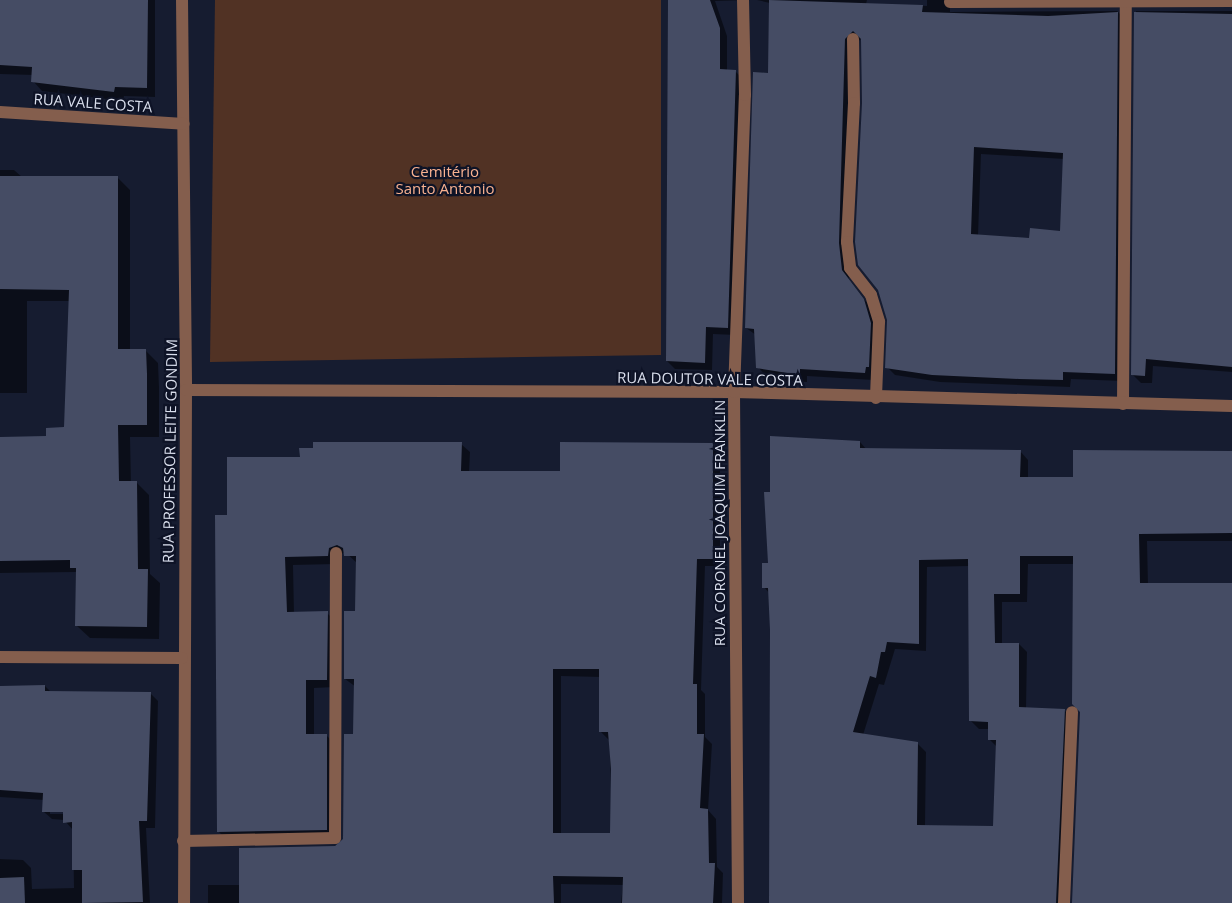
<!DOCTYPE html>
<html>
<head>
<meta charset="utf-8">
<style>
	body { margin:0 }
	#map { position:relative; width:1232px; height:903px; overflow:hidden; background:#161c30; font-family:"Open Sans",sans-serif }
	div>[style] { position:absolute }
	.green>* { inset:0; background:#513224 }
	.shadow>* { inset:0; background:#0007 }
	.building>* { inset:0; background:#454c64 }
	.lane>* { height:12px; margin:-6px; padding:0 6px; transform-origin:6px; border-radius:6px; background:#845e4d }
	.street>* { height:12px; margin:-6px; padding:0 6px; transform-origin:6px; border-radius:6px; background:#845e4d }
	span { translate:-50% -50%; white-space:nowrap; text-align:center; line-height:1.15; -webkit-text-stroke:4.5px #0e1326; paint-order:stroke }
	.street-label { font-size:15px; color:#d9deec }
	.park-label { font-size:15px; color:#f8b190 }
</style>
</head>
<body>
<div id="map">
	<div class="green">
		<i style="clip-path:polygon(215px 0,661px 0,661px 355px,210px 362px)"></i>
	</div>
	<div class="shadow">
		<i style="clip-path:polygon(0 0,155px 0,155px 97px,124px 96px,123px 101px,42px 91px,33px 81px,33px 75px,0 74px)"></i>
		<i style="clip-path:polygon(669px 0,749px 0,715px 1px,727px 36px,727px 71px,736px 72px,743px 79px,735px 335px,713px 334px,712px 370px,675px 369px,667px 361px)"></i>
		<i style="clip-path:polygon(evenodd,757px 0,867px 0,866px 4px,927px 6px,927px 0,1196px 0,950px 6px,950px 12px,1117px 11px,1125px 19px,1122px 381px,1071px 379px,1070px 387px,940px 382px,895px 375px,887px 367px,888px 319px,864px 103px,863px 37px,852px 47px,846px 251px,849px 279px,871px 308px,878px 332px,873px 380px,807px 376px,807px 382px,785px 381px,780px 376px,765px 375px,758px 367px,756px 335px,746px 328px,769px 75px,770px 3px,757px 0,981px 154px,1064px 159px,1061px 233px,1030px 240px,978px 236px,981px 154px)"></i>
		<i style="clip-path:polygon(1136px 11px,1232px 11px,1232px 372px,1153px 366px,1152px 383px,1141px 383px,1133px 375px)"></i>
		<i style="clip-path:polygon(0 170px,14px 170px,22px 177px,117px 177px,130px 190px,130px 351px,146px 351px,158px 363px,159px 387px,159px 437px,130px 437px,131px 483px,137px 483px,149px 495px,150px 574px,160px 583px,159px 639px,90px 638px,77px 626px,76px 572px,0 573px,0 438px,47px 438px,66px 428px,70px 301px,27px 301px,27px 393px,0 393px)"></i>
		<i style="clip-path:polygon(evenodd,860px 442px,867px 450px,1020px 451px,1028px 460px,1028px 478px,1074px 479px,1232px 453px,1232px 541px,1147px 541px,1148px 584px,1232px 584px,1232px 903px,1074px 903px,1082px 712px,1074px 564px,1028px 564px,1027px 602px,1002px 602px,1002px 644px,1019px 644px,1027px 652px,1026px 709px,1064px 710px,1072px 718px,1064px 903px,771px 903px,770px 594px,764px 587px,770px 564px,771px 493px,860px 442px,969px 566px,970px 720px,979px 729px,989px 729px,989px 739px,997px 747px,994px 827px,925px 826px,926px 752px,917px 743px,863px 735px,879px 684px,884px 685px,895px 649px,926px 651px,927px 567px,969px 566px)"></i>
		<i style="clip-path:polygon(evenodd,461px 444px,470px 452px,469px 473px,562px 473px,712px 444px,720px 453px,720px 566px,705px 566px,701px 690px,705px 694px,705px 737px,712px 744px,708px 810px,716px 819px,717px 867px,723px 873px,722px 903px,621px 903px,623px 885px,561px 884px,561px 903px,208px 903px,208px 885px,241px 885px,344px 842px,354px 736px,356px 687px,345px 679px,357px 612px,358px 564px,345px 552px,337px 557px,336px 564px,293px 565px,294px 613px,327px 613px,335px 621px,335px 687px,314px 688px,314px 736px,327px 736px,335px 744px,335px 838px,227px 840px,218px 831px,229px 517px,301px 458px,461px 444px,561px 676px,600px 677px,600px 731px,610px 741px,612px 835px,561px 834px,561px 676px)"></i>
		<i style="clip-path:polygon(evenodd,0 686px,45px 686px,51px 692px,150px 693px,158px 701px,155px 828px,146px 828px,150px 903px,0 903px,0 859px,23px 860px,31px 868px,32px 889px,74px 888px,73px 830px,64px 820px,52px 819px,44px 812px,44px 800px,0 797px,0 686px,50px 811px,71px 811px,70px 814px,50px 814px,50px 811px)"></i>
	</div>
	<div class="building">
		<i style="clip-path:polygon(0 0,148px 0,147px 88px,115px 87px,114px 92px,31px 82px,32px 67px,0 65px)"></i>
		<i style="clip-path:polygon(668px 0,710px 0,720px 28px,720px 69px,736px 70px,728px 328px,706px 327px,705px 363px,666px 361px)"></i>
		<i style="clip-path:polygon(evenodd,769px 0,923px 5px,922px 12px,1048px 16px,1118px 12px,1115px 374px,1063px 372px,1063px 380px,1019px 379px,932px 375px,885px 368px,887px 320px,878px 290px,858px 265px,855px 242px,862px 103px,861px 39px,853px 31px,845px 39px,839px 243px,842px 270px,864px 299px,871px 323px,869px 367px,866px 367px,865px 373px,800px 369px,800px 375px,756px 368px,754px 329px,745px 328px,753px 72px,768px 73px,769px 0,974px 147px,1063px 153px,1060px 231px,1030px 228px,1029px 238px,971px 234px,974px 147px)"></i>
		<i style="clip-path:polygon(1134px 12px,1232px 14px,1232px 367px,1146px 359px,1145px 376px,1131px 375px)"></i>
		<i style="clip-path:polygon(0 176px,118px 176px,118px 349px,146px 349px,147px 374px,147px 425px,118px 425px,119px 481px,137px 481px,138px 569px,148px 569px,147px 627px,75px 626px,76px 568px,70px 568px,70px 560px,0 561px,0 437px,46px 436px,46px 428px,64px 427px,69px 290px,0 289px)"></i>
		<i style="clip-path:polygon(evenodd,770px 436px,860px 441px,860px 448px,1021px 450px,1020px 477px,1073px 477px,1073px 450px,1232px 451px,1232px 533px,1139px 534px,1140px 583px,1232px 583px,1232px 903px,1072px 903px,1080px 712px,1072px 704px,1073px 556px,1020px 556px,1020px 594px,994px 594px,995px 643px,1019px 643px,1019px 707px,1065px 709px,1056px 903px,769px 903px,770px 630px,768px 588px,762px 588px,762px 563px,768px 563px,764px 492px,770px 492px,770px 436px,968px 559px,969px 721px,988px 722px,988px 740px,996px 740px,993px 826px,917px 825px,918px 742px,853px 732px,870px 676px,876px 678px,881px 652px,885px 652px,887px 642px,919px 644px,919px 560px,968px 559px)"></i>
		<i style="clip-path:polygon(evenodd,313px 442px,462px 442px,461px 471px,560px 471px,560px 442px,713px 443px,713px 559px,697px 559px,693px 684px,697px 684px,697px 734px,704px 734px,700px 808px,708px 809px,709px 863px,715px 863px,713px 903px,622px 903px,623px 877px,553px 876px,554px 903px,239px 903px,239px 848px,335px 846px,343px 839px,344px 734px,353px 734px,354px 679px,344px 679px,344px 611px,355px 611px,356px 556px,344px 556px,343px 548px,337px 545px,329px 548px,328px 556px,285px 557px,287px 612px,328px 611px,327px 680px,306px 680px,306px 734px,327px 734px,327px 830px,217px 832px,215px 515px,227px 515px,227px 457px,300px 457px,299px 448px,313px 448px,313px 442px,553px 669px,599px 669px,599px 732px,608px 732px,611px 769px,610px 833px,553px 833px,553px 669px)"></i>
		<i style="clip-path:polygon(45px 685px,45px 691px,151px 692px,147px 821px,139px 821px,143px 902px,82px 903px,82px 870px,72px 870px,72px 822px,63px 823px,63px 812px,42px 812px,43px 793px,0 790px,0 686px)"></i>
		<i style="clip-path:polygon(24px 877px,25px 903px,0 903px,0 878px)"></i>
	</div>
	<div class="lane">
		<i style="left:853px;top:39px;width:64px;rotate:89.1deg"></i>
		<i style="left:854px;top:103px;width:139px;rotate:92.9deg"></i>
		<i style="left:847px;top:242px;width:26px;rotate:83deg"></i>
		<i style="left:850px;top:268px;width:34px;rotate:52deg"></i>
		<i style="left:871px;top:295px;width:28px;rotate:73deg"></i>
		<i style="left:879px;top:322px;width:76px;rotate:92.3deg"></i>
		<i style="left:1123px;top:404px;width:402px;rotate:-89.6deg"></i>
		<i style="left:183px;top:841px;width:152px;rotate:-1.1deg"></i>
		<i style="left:335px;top:838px;width:285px;rotate:-89.8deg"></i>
		<i style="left:1064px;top:903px;width:191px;rotate:-87.6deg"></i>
	</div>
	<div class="street">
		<i style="left:182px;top:0;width:390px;rotate:89.4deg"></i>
		<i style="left:186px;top:390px;width:513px;rotate:90.22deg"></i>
		<i style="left:950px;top:2px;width:282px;rotate:-0.2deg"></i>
		<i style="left:0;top:112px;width:184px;rotate:3.7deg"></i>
		<i style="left:186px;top:390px;width:548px;rotate:0.21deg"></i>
		<i style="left:734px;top:392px;width:498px;rotate:1.6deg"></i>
		<i style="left:0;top:657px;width:182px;rotate:0.3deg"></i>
		<i style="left:738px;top:903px;width:511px;rotate:-90.45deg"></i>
		<i style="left:734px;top:392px;width:297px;rotate:-87.9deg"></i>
		<i style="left:745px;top:95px;width:95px;rotate:-91.2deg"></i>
	</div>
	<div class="street-label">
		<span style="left:93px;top:103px;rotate:4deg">RUA VALE COSTA</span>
		<span style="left:710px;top:379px;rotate:1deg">RUA DOUTOR VALE COSTA</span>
		<span style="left:170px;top:451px;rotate:-89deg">RUA PROFESSOR LEITE GONDIM</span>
		<span style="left:720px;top:523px;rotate:-90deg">RUA CORONEL JOAQUIM FRANKLIN</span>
	</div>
	<div class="park-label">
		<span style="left:445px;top:180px">Cemitério<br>Santo Antonio</span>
	</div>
</div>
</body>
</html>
